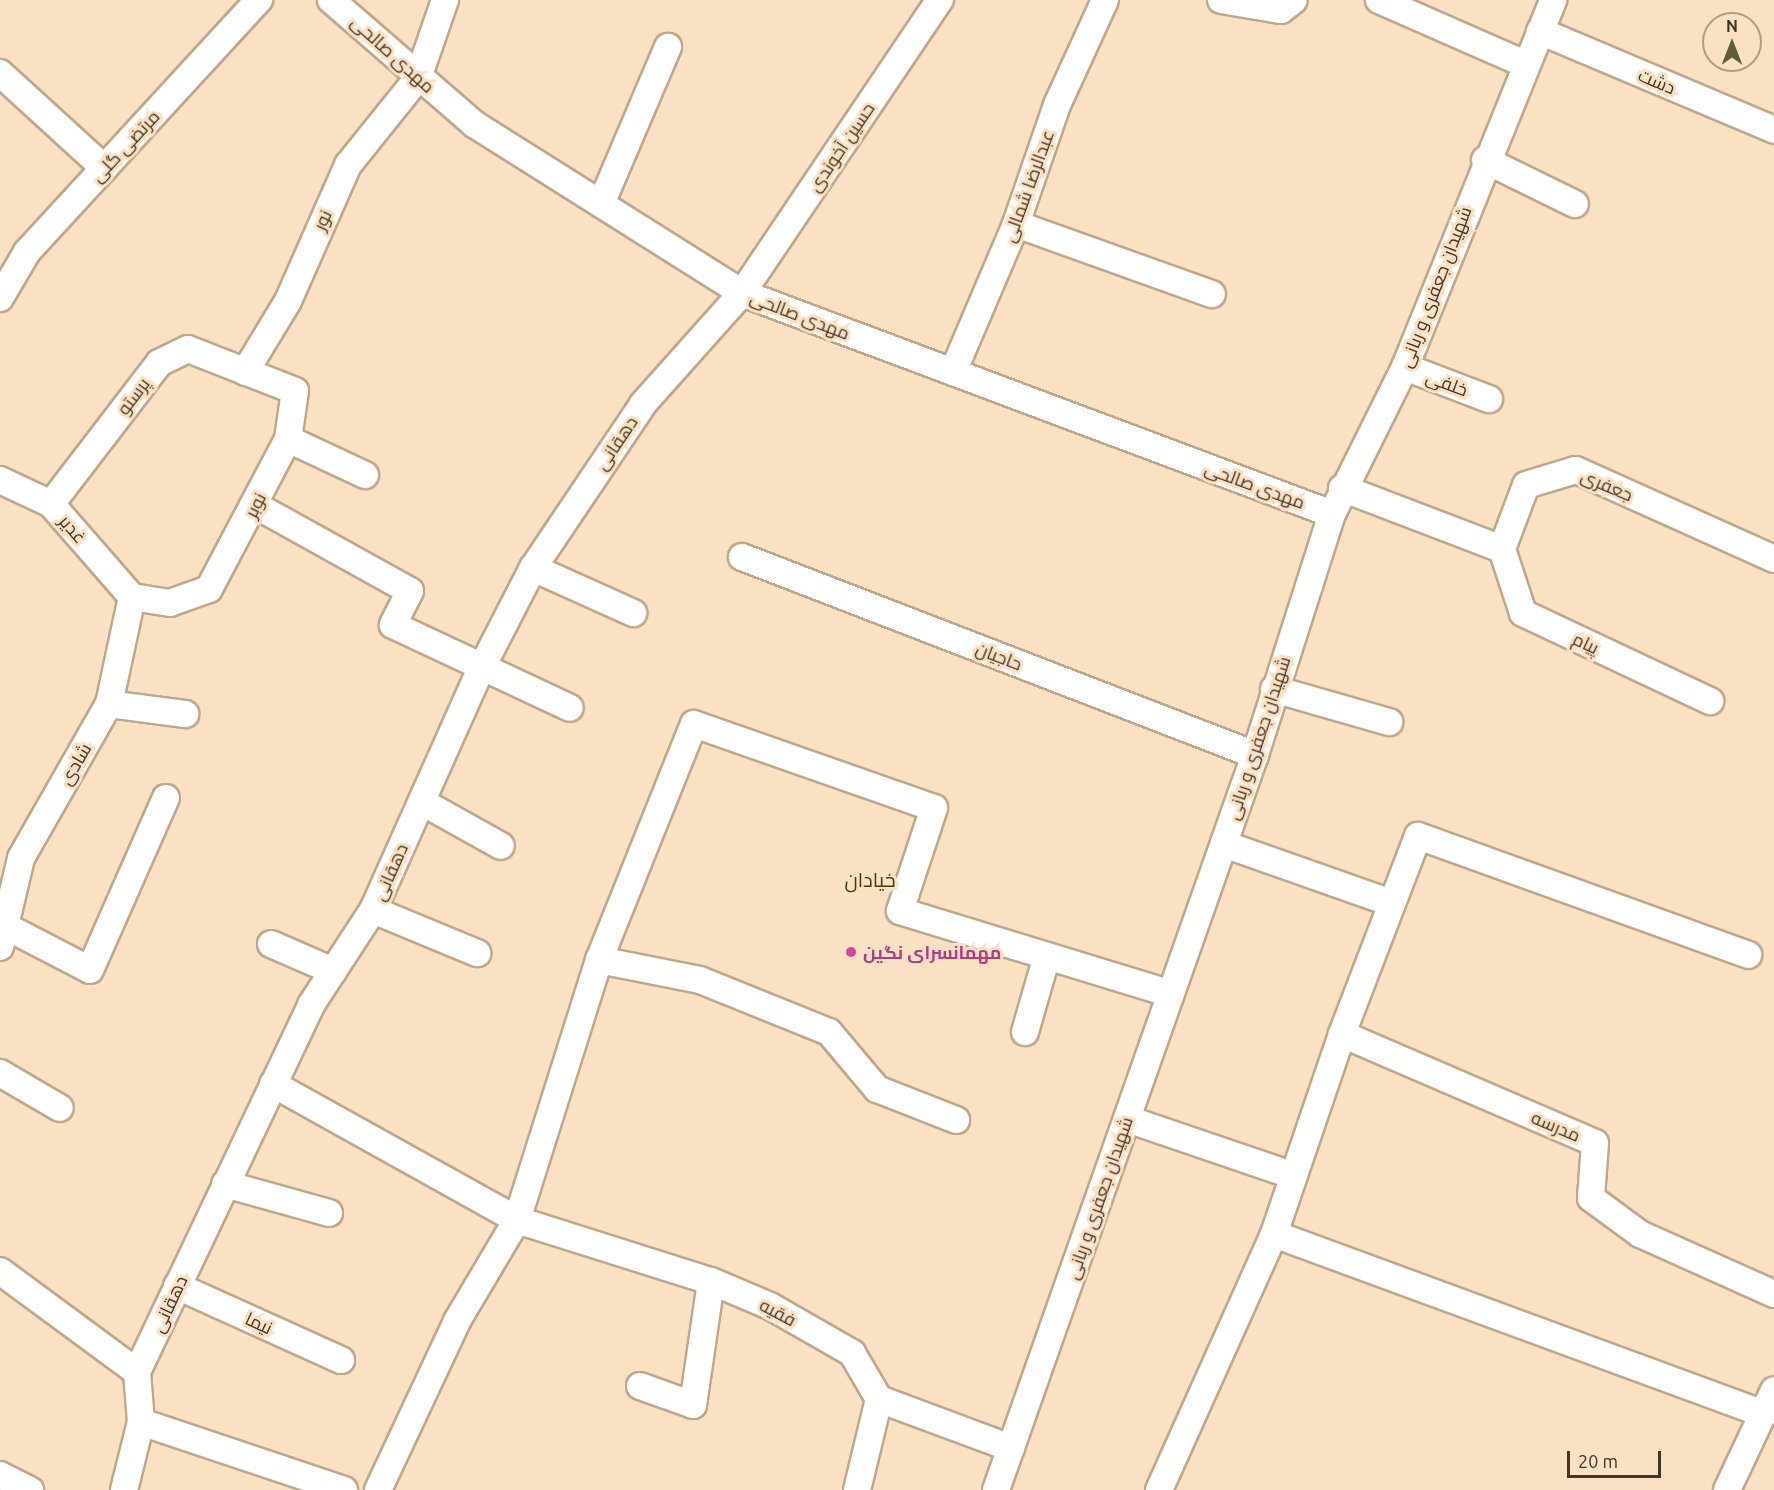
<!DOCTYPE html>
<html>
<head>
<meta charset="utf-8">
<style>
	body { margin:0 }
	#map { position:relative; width:1774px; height:1490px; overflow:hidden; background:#fae1c3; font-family:Ubuntu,Cairo,sans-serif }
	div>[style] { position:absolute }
	.roads { filter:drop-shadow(2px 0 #bfa78b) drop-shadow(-2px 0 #bfa78b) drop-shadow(0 2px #bfa78b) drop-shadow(0 -2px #bfa78b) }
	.street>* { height:26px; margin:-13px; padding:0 13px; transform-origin:13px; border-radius:13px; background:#fff }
	.dots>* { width:16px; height:16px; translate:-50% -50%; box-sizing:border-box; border:3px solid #fae1c3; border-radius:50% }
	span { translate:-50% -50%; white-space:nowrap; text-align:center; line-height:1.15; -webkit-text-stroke:6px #fae1c3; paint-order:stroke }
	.street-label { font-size:18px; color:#3f3529 }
	.hotel-label { font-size:18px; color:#b23c85; font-weight:700 }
	.left { translate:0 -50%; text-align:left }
	.neighbourhood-label { font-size:20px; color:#3e4101 }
	.north { position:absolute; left:1702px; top:12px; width:60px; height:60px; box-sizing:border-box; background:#fae1c3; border:2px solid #af9c85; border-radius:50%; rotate:0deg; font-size:16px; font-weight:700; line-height:24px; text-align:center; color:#3f3529 }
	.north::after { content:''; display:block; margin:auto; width:21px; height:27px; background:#5c602e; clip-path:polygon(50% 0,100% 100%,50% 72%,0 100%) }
	.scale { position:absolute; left:1567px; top:1451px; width:94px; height:27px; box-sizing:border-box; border:3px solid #3f3529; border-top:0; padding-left:8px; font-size:18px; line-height:21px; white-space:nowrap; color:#3f3529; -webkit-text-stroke:4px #fae1c3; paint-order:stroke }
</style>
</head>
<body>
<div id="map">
	<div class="roads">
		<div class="street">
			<i style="left:331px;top:0;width:189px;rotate:40.9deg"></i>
			<i style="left:474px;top:124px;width:317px;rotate:32.2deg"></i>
			<i style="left:742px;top:293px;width:630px;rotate:20.53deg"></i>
			<i style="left:1221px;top:0;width:61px;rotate:9.5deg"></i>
			<i style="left:1281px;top:10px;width:16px;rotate:-38deg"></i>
			<i style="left:1379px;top:0;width:159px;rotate:23.7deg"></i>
			<i style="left:1540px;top:31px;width:254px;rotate:22.9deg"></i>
			<i style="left:0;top:73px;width:141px;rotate:42.4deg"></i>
			<i style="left:1485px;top:160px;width:100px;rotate:26.1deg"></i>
			<i style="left:601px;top:204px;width:171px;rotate:-66.9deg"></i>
			<i style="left:1016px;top:224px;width:208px;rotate:19.7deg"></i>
			<i style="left:0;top:298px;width:53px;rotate:-59.6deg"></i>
			<i style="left:27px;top:252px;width:343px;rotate:-47.4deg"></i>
			<i style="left:1405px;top:367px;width:90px;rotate:20.9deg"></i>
			<i style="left:245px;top:372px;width:83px;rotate:-58.8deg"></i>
			<i style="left:288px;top:301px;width:149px;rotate:-66.2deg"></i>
			<i style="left:348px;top:165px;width:112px;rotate:-51.2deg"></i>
			<i style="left:418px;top:78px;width:83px;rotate:-70.9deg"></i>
			<i style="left:953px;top:372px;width:161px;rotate:-66.9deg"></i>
			<i style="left:1016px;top:224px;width:126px;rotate:-71deg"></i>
			<i style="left:1057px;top:105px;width:115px;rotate:-65.4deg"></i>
			<i style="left:288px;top:439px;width:85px;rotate:25.1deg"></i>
			<i style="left:0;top:480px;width:56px;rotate:25.2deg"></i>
			<i style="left:51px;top:504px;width:123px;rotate:48.9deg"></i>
			<i style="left:1342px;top:488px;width:171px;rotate:20.9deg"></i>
			<i style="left:1502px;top:549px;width:68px;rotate:-69.4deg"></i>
			<i style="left:1526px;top:485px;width:52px;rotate:-16.7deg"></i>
			<i style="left:1576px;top:470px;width:217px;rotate:24.2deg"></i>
			<i style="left:51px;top:504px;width:178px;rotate:-52.5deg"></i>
			<i style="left:159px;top:363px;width:32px;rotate:-26deg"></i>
			<i style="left:188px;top:349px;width:115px;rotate:21.4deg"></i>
			<i style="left:295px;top:391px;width:49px;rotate:98.3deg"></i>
			<i style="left:288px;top:439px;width:170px;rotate:117.8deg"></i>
			<i style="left:209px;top:589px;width:41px;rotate:160.3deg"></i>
			<i style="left:170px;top:603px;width:38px;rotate:-171deg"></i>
			<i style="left:255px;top:505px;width:177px;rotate:29deg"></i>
			<i style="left:410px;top:591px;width:38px;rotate:117deg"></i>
			<i style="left:393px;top:625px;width:195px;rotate:25.1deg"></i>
			<i style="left:1502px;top:549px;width:67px;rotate:71.8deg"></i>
			<i style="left:1523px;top:613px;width:207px;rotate:25.2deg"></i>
			<i style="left:742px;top:557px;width:550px;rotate:21.1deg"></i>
			<i style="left:533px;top:568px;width:110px;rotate:24.2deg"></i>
			<i style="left:1274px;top:689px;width:120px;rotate:16deg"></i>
			<i style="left:109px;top:704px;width:77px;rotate:7.5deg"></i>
			<i style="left:422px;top:802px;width:90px;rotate:29.1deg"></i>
			<i style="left:1224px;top:844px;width:178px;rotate:19.4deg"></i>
			<i style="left:373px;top:910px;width:113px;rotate:22.5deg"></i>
			<i style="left:7px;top:927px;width:93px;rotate:27.4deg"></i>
			<i style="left:90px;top:970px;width:188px;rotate:-66.2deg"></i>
			<i style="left:271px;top:944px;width:68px;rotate:23.5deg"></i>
			<i style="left:0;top:947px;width:91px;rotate:-76.7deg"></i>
			<i style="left:21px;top:858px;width:177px;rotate:-60.3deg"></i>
			<i style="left:109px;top:704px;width:109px;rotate:-77.9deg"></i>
			<i style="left:599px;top:960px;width:103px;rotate:11.2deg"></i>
			<i style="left:700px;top:980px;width:139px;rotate:22deg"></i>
			<i style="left:829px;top:1032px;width:75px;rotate:49.9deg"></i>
			<i style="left:877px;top:1089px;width:85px;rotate:21.4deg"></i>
			<i style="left:1025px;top:1032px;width:79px;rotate:-73.9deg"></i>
			<i style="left:1342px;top:1034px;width:275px;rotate:23.3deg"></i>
			<i style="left:1595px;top:1143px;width:55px;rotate:94.2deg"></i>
			<i style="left:1591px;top:1198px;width:61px;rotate:36.3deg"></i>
			<i style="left:1640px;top:1234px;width:147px;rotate:24.1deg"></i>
			<i style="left:0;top:1073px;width:69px;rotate:30.3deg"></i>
			<i style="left:273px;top:1084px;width:279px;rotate:29.1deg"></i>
			<i style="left:517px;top:1220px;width:203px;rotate:17.5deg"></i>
			<i style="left:711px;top:1281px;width:64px;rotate:23deg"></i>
			<i style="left:770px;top:1306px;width:95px;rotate:29.8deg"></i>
			<i style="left:852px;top:1353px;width:53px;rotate:59.6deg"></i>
			<i style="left:879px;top:1399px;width:141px;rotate:20.4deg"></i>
			<i style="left:1127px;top:1119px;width:176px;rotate:18.8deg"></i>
			<i style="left:225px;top:1184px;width:108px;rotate:15.6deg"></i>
			<i style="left:1274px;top:1234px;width:522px;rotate:20.17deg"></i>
			<i style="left:0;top:1271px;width:170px;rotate:36.4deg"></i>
			<i style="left:177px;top:1286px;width:180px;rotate:24.3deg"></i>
			<i style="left:640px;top:1386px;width:56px;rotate:19.7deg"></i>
			<i style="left:693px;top:1405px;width:125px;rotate:-81.7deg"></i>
			<i style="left:141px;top:1422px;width:214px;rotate:18.5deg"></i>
			<i style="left:0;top:1475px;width:34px;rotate:27deg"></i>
			<i style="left:124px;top:1490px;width:70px;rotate:-76deg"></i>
			<i style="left:141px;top:1422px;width:50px;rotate:-94.6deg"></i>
			<i style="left:137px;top:1372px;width:406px;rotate:-64.6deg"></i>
			<i style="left:311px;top:1005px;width:113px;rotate:-56.9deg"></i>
			<i style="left:373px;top:910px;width:264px;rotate:-65.9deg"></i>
			<i style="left:481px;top:669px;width:114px;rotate:-62.8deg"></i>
			<i style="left:533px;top:568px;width:197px;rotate:-56.1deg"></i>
			<i style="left:643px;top:404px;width:149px;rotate:-48.3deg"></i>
			<i style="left:742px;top:293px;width:354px;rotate:-56deg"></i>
			<i style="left:378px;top:1490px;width:187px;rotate:-64.9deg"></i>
			<i style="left:457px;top:1321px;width:117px;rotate:-59.3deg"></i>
			<i style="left:517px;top:1220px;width:273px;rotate:-72.5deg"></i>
			<i style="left:599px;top:960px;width:254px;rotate:-68.1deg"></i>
			<i style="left:694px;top:724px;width:254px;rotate:19.3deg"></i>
			<i style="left:934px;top:808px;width:108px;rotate:108.3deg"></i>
			<i style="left:900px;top:911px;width:283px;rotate:17deg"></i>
			<i style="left:857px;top:1490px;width:94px;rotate:-76.4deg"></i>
			<i style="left:996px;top:1490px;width:779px;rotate:-70.59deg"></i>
			<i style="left:1255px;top:755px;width:253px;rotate:-72.3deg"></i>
			<i style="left:1332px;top:514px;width:164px;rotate:-63.6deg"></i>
			<i style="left:1405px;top:367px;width:396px;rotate:-68deg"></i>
			<i style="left:1159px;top:1490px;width:281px;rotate:-65.8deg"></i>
			<i style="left:1274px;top:1234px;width:211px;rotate:-71.2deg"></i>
			<i style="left:1342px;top:1034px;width:212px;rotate:-69deg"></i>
			<i style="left:1418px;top:836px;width:351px;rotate:19.8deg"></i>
			<i style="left:1727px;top:1490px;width:110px;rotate:-64.8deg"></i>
		</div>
	</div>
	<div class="dots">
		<i style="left:851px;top:952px;background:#d1479c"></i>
	</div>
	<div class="street-label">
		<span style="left:393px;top:54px;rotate:42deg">مهدی صالحی</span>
		<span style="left:1657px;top:81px;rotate:23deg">دشت</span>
		<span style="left:125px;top:146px;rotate:-47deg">مرتضی گلی</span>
		<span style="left:841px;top:147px;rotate:-56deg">حسین آخوندی</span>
		<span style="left:1028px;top:186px;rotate:-70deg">عبدالرضا شمالی</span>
		<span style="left:322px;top:220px;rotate:-65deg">نور</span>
		<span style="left:1435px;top:287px;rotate:-69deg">شهیدان جعفری و ربانی</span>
		<span style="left:800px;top:315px;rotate:21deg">مهدی صالحی</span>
		<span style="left:1447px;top:383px;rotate:20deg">خلفی</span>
		<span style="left:133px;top:396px;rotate:-53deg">پرستو</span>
		<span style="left:616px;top:443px;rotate:-56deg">دهقانی</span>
		<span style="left:1255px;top:485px;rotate:20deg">مهدی صالحی</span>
		<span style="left:1607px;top:485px;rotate:23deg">جعفری</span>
		<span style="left:255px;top:505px;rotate:-63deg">نوبر</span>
		<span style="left:73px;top:529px;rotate:49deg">غدیر</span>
		<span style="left:1586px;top:643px;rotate:25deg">پیام</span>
		<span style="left:999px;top:656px;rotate:21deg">حاجیان</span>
		<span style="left:1258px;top:738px;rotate:-72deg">شهیدان جعفری و ربانی</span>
		<span style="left:75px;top:764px;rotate:-60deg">شادی</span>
		<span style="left:390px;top:872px;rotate:-66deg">دهقانی</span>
		<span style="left:1556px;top:1126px;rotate:23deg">مدرسه</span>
		<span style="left:1099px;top:1198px;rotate:-71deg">شهیدان جعفری و ربانی</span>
		<span style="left:169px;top:1304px;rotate:-65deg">دهقانی</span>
		<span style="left:778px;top:1312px;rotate:28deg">فقیه</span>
		<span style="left:259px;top:1323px;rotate:25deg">نیما</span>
	</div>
	<div class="hotel-label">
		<span class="left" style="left:863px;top:952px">مهمانسرای نگین</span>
	</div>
	<div class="neighbourhood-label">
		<span style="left:870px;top:879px">خیادان</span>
	</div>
	<div class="north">N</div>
	<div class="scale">20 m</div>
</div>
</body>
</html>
